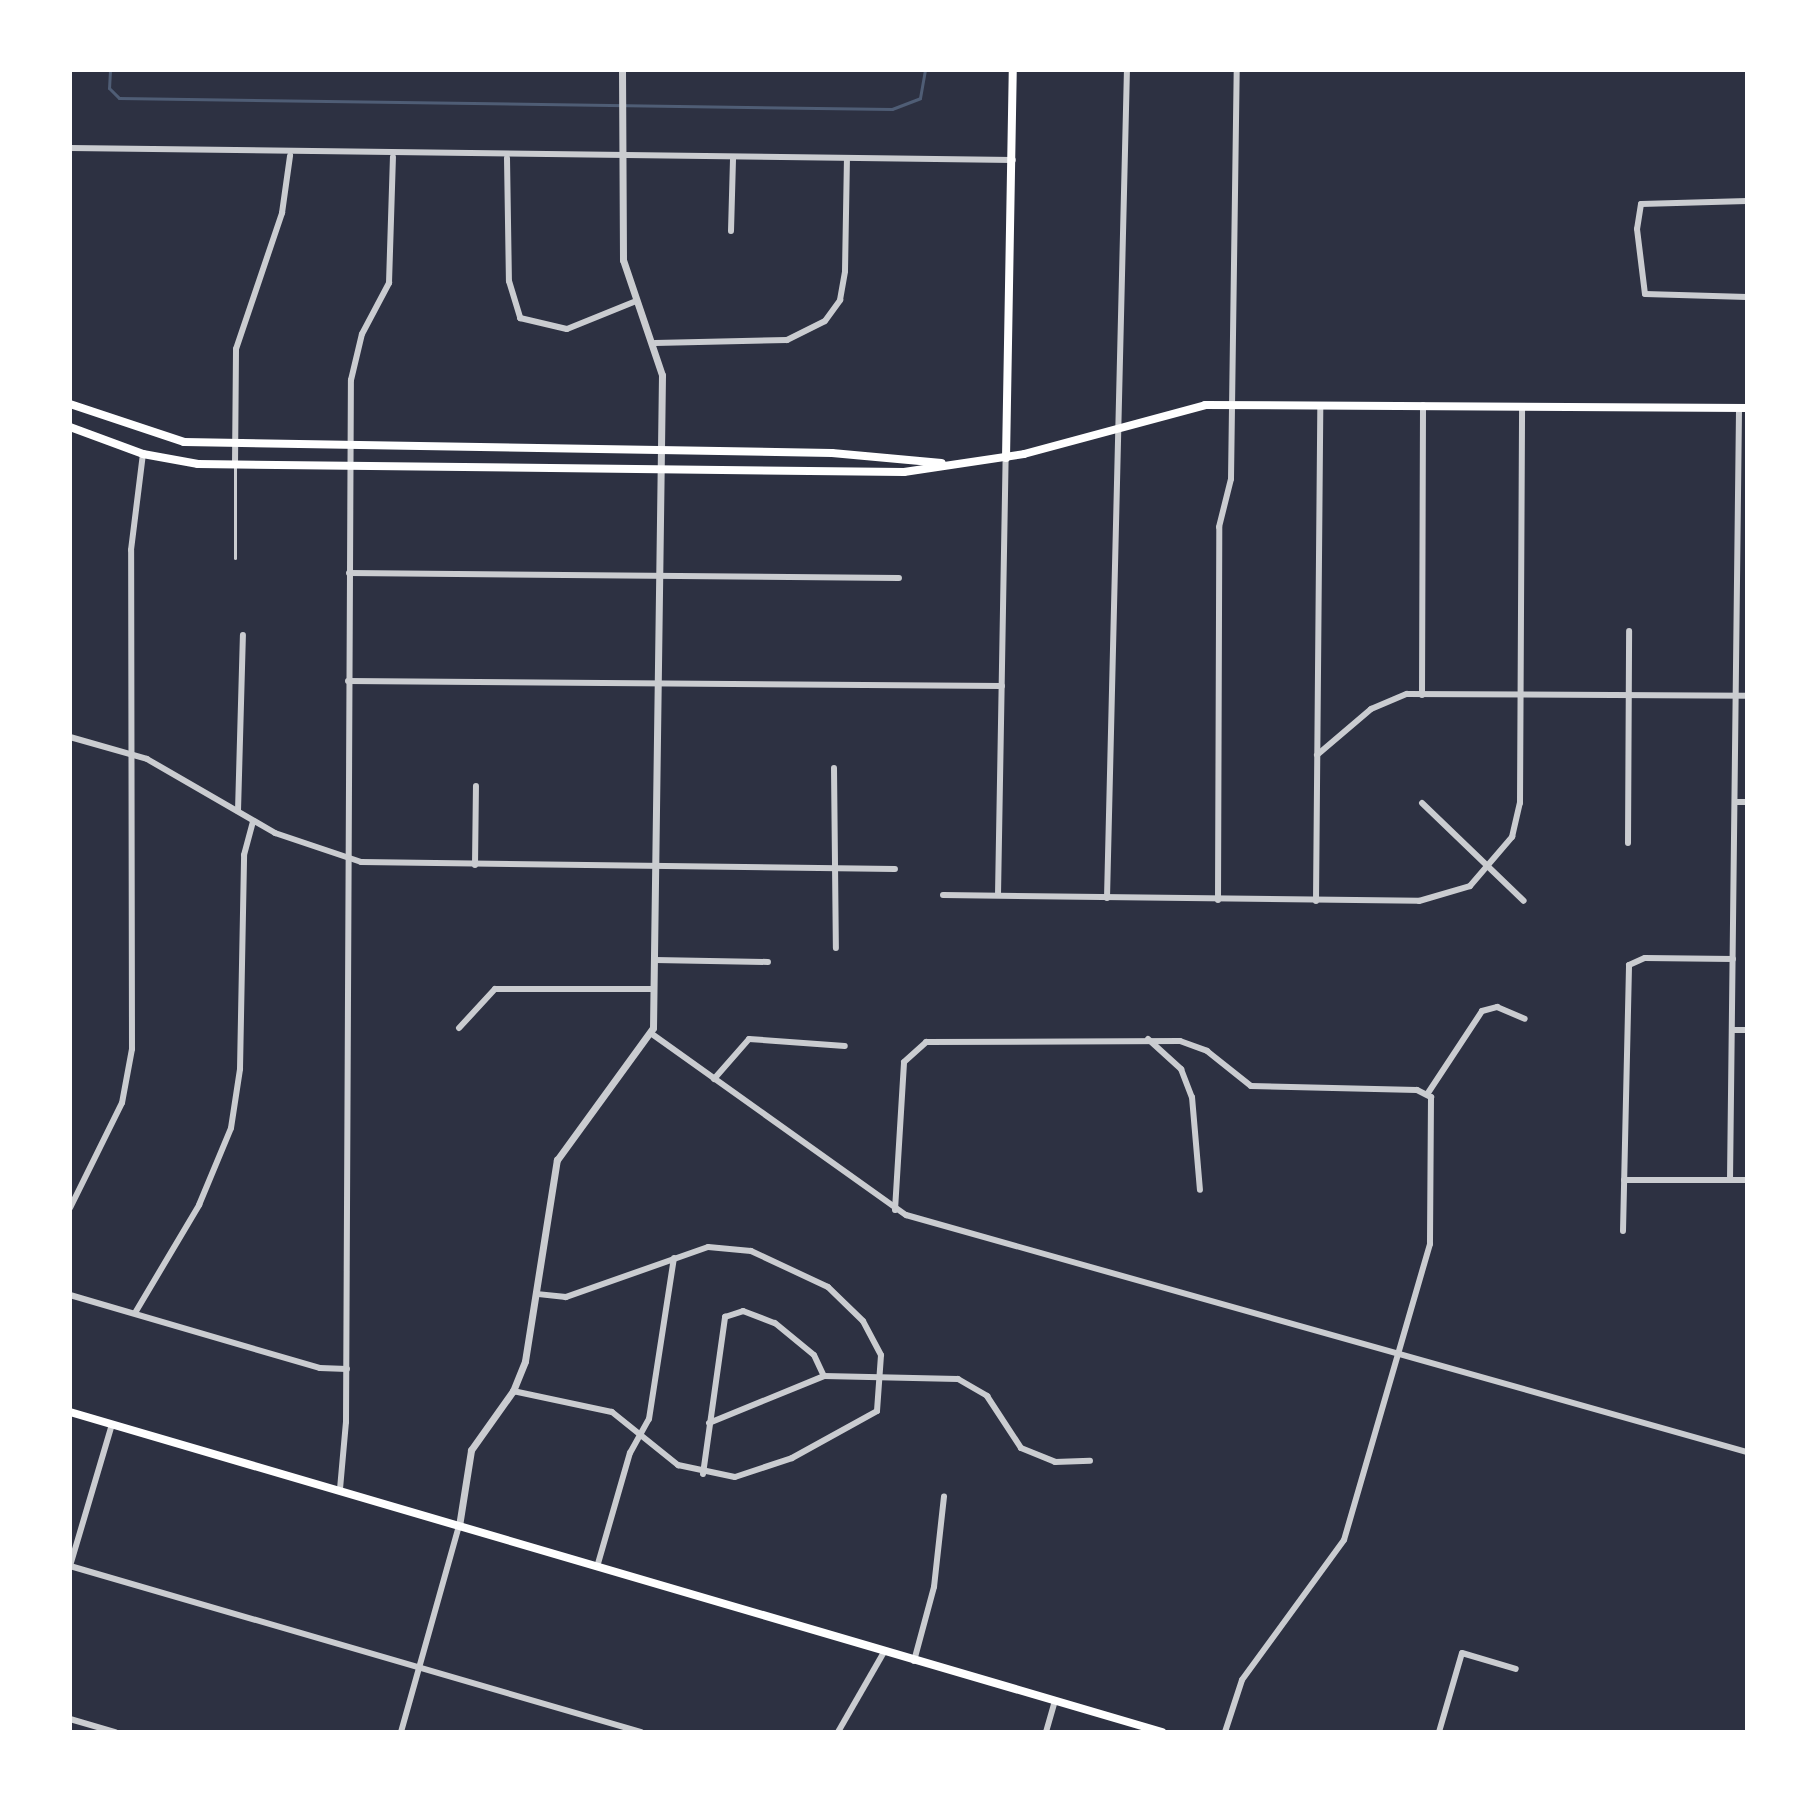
<!DOCTYPE html>
<html>
<head>
<meta charset="utf-8">
<style>
	body { margin:0 }
	#map { position:relative; width:1817px; height:1802px; overflow:hidden; background:#2d3142; font-family:"Varela Round",sans-serif }
	div>[style] { position:absolute }
	.stream>* { height:3px; margin:-1.5px; padding:0 1.5px; transform-origin:1.5px; border-radius:1.5px; background:#4f5d75 }
	.service>* { height:3px; margin:-1.5px; padding:0 1.5px; transform-origin:1.5px; border-radius:1.5px; background:#caccd0 }
	.minor>* { height:6px; margin:-3px; padding:0 3px; transform-origin:3px; border-radius:3px; background:#caccd0 }
	.tertiary>* { height:7px; margin:-3.5px; padding:0 3.5px; transform-origin:3.5px; border-radius:3.5px; background:#caccd0 }
	.secondary>* { height:8px; margin:-4px; padding:0 4px; transform-origin:4px; border-radius:4px; background:#fff }
	span { translate:-50% -50%; white-space:nowrap; text-align:center; line-height:1.15; -webkit-text-stroke:7px #fff; paint-order:stroke }
	.frame { position:absolute; inset:0; border:72px solid #fff; pointer-events:none }
</style>
</head>
<body>
<div id="map">
	<div class="stream">
		<i style="left:110px;top:70px;width:18px;rotate:93deg"></i>
		<i style="left:109px;top:88px;width:14px;rotate:45deg"></i>
		<i style="left:119px;top:98px;width:773px;rotate:0.82deg"></i>
		<i style="left:892px;top:109px;width:30px;rotate:-21deg"></i>
		<i style="left:920px;top:98px;width:28px;rotate:-80deg"></i>
	</div>
	<div class="service">
		<i style="left:235px;top:466px;width:92px;rotate:90deg"></i>
	</div>
	<div class="minor">
		<i style="left:70px;top:148px;width:943px;rotate:0.73deg"></i>
		<i style="left:507px;top:158px;width:123px;rotate:89.1deg"></i>
		<i style="left:509px;top:281px;width:39px;rotate:73deg"></i>
		<i style="left:520px;top:318px;width:48px;rotate:13.2deg"></i>
		<i style="left:567px;top:329px;width:74px;rotate:-22.1deg"></i>
		<i style="left:1747px;top:201px;width:106px;rotate:178.4deg"></i>
		<i style="left:1641px;top:204px;width:25px;rotate:99deg"></i>
		<i style="left:1637px;top:229px;width:65px;rotate:83deg"></i>
		<i style="left:1645px;top:294px;width:102px;rotate:1.7deg"></i>
		<i style="left:731px;top:231px;width:72px;rotate:-88.4deg"></i>
		<i style="left:655px;top:343px;width:132px;rotate:-1.3deg"></i>
		<i style="left:787px;top:340px;width:42px;rotate:-26.6deg"></i>
		<i style="left:825px;top:321px;width:26px;rotate:-54deg"></i>
		<i style="left:840px;top:300px;width:29px;rotate:-80deg"></i>
		<i style="left:845px;top:271px;width:112px;rotate:-89deg"></i>
		<i style="left:235px;top:465px;width:116px;rotate:-89.5deg"></i>
		<i style="left:236px;top:349px;width:144px;rotate:-71.3deg"></i>
		<i style="left:282px;top:213px;width:58px;rotate:-82deg"></i>
		<i style="left:349px;top:573px;width:550px;rotate:0.52deg"></i>
		<i style="left:348px;top:681px;width:654px;rotate:0.44deg"></i>
		<i style="left:1422px;top:695px;width:290px;rotate:-89.8deg"></i>
		<i style="left:70px;top:737px;width:80px;rotate:15.9deg"></i>
		<i style="left:147px;top:759px;width:148px;rotate:30deg"></i>
		<i style="left:275px;top:833px;width:91px;rotate:18.6deg"></i>
		<i style="left:361px;top:862px;width:534px;rotate:0.75deg"></i>
		<i style="left:1317px;top:755px;width:71px;rotate:-40.4deg"></i>
		<i style="left:1371px;top:709px;width:39px;rotate:-23deg"></i>
		<i style="left:1407px;top:694px;width:340px;rotate:0.3deg"></i>
		<i style="left:834px;top:768px;width:180px;rotate:89.4deg"></i>
		<i style="left:1735px;top:802px;width:12px"></i>
		<i style="left:1422px;top:803px;width:141px;rotate:43.9deg"></i>
		<i style="left:238px;top:811px;width:176px;rotate:-88.4deg"></i>
		<i style="left:1628px;top:843px;width:212px;rotate:-89.7deg"></i>
		<i style="left:475px;top:865px;width:79px;rotate:-89.3deg"></i>
		<i style="left:943px;top:895px;width:476px;rotate:0.7deg"></i>
		<i style="left:1419px;top:901px;width:53px;rotate:-16.4deg"></i>
		<i style="left:1470px;top:886px;width:65px;rotate:-49.4deg"></i>
		<i style="left:1512px;top:837px;width:35px;rotate:-77deg"></i>
		<i style="left:1520px;top:803px;width:397px;rotate:-89.7deg"></i>
		<i style="left:998px;top:895px;width:437px;rotate:-89deg"></i>
		<i style="left:1107px;top:898px;width:828px;rotate:-88.62deg"></i>
		<i style="left:1218px;top:900px;width:373px;rotate:-89.8deg"></i>
		<i style="left:1219px;top:527px;width:49px;rotate:-76deg"></i>
		<i style="left:1231px;top:479px;width:409px;rotate:-89.2deg"></i>
		<i style="left:1316px;top:901px;width:496px;rotate:-89.5deg"></i>
		<i style="left:655px;top:960px;width:113px;rotate:1deg"></i>
		<i style="left:459px;top:1028px;width:53px;rotate:-47.3deg"></i>
		<i style="left:495px;top:989px;width:159px"></i>
		<i style="left:1732px;top:1030px;width:15px"></i>
		<i style="left:652px;top:1034px;width:312px;rotate:35.5deg"></i>
		<i style="left:906px;top:1215px;width:874px;rotate:15.74deg"></i>
		<i style="left:1148px;top:1039px;width:45px;rotate:42.3deg"></i>
		<i style="left:1181px;top:1069px;width:30px;rotate:69deg"></i>
		<i style="left:1192px;top:1097px;width:93px;rotate:85.1deg"></i>
		<i style="left:714px;top:1079px;width:53px;rotate:-48.8deg"></i>
		<i style="left:749px;top:1039px;width:96px;rotate:4.2deg"></i>
		<i style="left:1428px;top:1093px;width:98px;rotate:-56.6deg"></i>
		<i style="left:1482px;top:1011px;width:16px;rotate:-15deg"></i>
		<i style="left:1497px;top:1007px;width:30px;rotate:23deg"></i>
		<i style="left:1624px;top:1180px;width:123px"></i>
		<i style="left:1730px;top:1180px;width:772px;rotate:-89.33deg"></i>
		<i style="left:70px;top:1208px;width:117px;rotate:-63.7deg"></i>
		<i style="left:122px;top:1103px;width:55px;rotate:-79.5deg"></i>
		<i style="left:132px;top:1049px;width:499px;rotate:-90.1deg"></i>
		<i style="left:131px;top:550px;width:97px;rotate:-82.9deg"></i>
		<i style="left:895px;top:1210px;width:148px;rotate:-86.5deg"></i>
		<i style="left:904px;top:1062px;width:30px;rotate:-42deg"></i>
		<i style="left:926px;top:1042px;width:254px;rotate:-0.2deg"></i>
		<i style="left:1180px;top:1041px;width:29px;rotate:20deg"></i>
		<i style="left:1207px;top:1051px;width:56px;rotate:38.5deg"></i>
		<i style="left:1251px;top:1086px;width:166px;rotate:1.4deg"></i>
		<i style="left:1417px;top:1090px;width:16px;rotate:27deg"></i>
		<i style="left:1431px;top:1097px;width:147px;rotate:90.4deg"></i>
		<i style="left:1430px;top:1244px;width:308px;rotate:106.2deg"></i>
		<i style="left:1344px;top:1540px;width:173px;rotate:126.1deg"></i>
		<i style="left:1242px;top:1680px;width:55px;rotate:108.1deg"></i>
		<i style="left:1623px;top:1231px;width:266px;rotate:-88.7deg"></i>
		<i style="left:1629px;top:965px;width:17px;rotate:-24deg"></i>
		<i style="left:1645px;top:958px;width:88px;rotate:0.7deg"></i>
		<i style="left:70px;top:1295px;width:260px;rotate:16.3deg"></i>
		<i style="left:320px;top:1368px;width:27px;rotate:2deg"></i>
		<i style="left:135px;top:1313px;width:126px;rotate:-59.3deg"></i>
		<i style="left:199px;top:1205px;width:83px;rotate:-67.4deg"></i>
		<i style="left:231px;top:1128px;width:60px;rotate:-81.3deg"></i>
		<i style="left:240px;top:1069px;width:214px;rotate:-88.9deg"></i>
		<i style="left:244px;top:855px;width:35px;rotate:-75deg"></i>
		<i style="left:513px;top:1391px;width:101px;rotate:12deg"></i>
		<i style="left:612px;top:1412px;width:85px;rotate:38.8deg"></i>
		<i style="left:678px;top:1465px;width:58px;rotate:11.9deg"></i>
		<i style="left:735px;top:1477px;width:60px;rotate:-18.4deg"></i>
		<i style="left:792px;top:1458px;width:97px;rotate:-28.9deg"></i>
		<i style="left:877px;top:1411px;width:56px;rotate:-85.9deg"></i>
		<i style="left:881px;top:1355px;width:38px;rotate:-118deg"></i>
		<i style="left:863px;top:1321px;width:49px;rotate:-135.8deg"></i>
		<i style="left:828px;top:1287px;width:85px;rotate:-154.9deg"></i>
		<i style="left:751px;top:1251px;width:43px;rotate:-174.7deg"></i>
		<i style="left:708px;top:1247px;width:151px;rotate:160.6deg"></i>
		<i style="left:566px;top:1297px;width:30px;rotate:-174deg"></i>
		<i style="left:709px;top:1423px;width:124px;rotate:-22.2deg"></i>
		<i style="left:824px;top:1376px;width:134px;rotate:1.3deg"></i>
		<i style="left:958px;top:1379px;width:34px;rotate:30deg"></i>
		<i style="left:987px;top:1396px;width:62px;rotate:56.8deg"></i>
		<i style="left:1021px;top:1448px;width:37px;rotate:22deg"></i>
		<i style="left:1055px;top:1462px;width:35px;rotate:-2deg"></i>
		<i style="left:703px;top:1474px;width:159px;rotate:-82deg"></i>
		<i style="left:725px;top:1317px;width:19px;rotate:-18deg"></i>
		<i style="left:743px;top:1311px;width:34px;rotate:21deg"></i>
		<i style="left:775px;top:1323px;width:50px;rotate:39.4deg"></i>
		<i style="left:814px;top:1355px;width:23px;rotate:65deg"></i>
		<i style="left:340px;top:1489px;width:67px;rotate:-84.9deg"></i>
		<i style="left:346px;top:1422px;width:1042px;rotate:-89.73deg"></i>
		<i style="left:351px;top:380px;width:47px;rotate:-76.6deg"></i>
		<i style="left:362px;top:334px;width:58px;rotate:-62.1deg"></i>
		<i style="left:389px;top:283px;width:126px;rotate:-88.2deg"></i>
		<i style="left:70px;top:1566px;width:595px;rotate:16.21deg"></i>
		<i style="left:70px;top:1566px;width:148px;rotate:-73.5deg"></i>
		<i style="left:597px;top:1567px;width:119px;rotate:-73.9deg"></i>
		<i style="left:630px;top:1453px;width:39px;rotate:-61deg"></i>
		<i style="left:649px;top:1419px;width:163px;rotate:-81.2deg"></i>
		<i style="left:914px;top:1661px;width:77px;rotate:-74.9deg"></i>
		<i style="left:934px;top:1587px;width:91px;rotate:-83.7deg"></i>
		<i style="left:70px;top:1719px;width:47px;rotate:16.1deg"></i>
		<i style="left:401px;top:1732px;width:214px;rotate:-74.3deg"></i>
		<i style="left:838px;top:1732px;width:92px;rotate:-60.1deg"></i>
		<i style="left:1046px;top:1732px;width:32px;rotate:-74deg"></i>
		<i style="left:1439px;top:1732px;width:82px;rotate:-73.8deg"></i>
		<i style="left:1462px;top:1653px;width:56px;rotate:16.5deg"></i>
	</div>
	<div class="tertiary">
		<i style="left:459px;top:1526px;width:77px;rotate:-81deg"></i>
		<i style="left:471px;top:1450px;width:72px;rotate:-54.6deg"></i>
		<i style="left:513px;top:1391px;width:32px;rotate:-68deg"></i>
		<i style="left:525px;top:1361px;width:204px;rotate:-81deg"></i>
		<i style="left:557px;top:1160px;width:163px;rotate:-54deg"></i>
		<i style="left:653px;top:1028px;width:653px;rotate:-89.21deg"></i>
		<i style="left:662px;top:375px;width:121px;rotate:-108.7deg"></i>
		<i style="left:623px;top:260px;width:190px;rotate:-90.3deg"></i>
	</div>
	<div class="secondary">
		<i style="left:70px;top:404px;width:120px;rotate:18.4deg"></i>
		<i style="left:184px;top:442px;width:648px;rotate:0.97deg"></i>
		<i style="left:832px;top:453px;width:110px;rotate:5.2deg"></i>
		<i style="left:70px;top:427px;width:78px;rotate:20.3deg"></i>
		<i style="left:143px;top:454px;width:56px;rotate:10.3deg"></i>
		<i style="left:198px;top:464px;width:706px;rotate:0.65deg"></i>
		<i style="left:904px;top:472px;width:121px;rotate:-8.5deg"></i>
		<i style="left:1024px;top:454px;width:188px;rotate:-15.1deg"></i>
		<i style="left:1205px;top:405px;width:542px;rotate:0.32deg"></i>
		<i style="left:1006px;top:458px;width:388px;rotate:-89deg"></i>
		<i style="left:70px;top:1412px;width:1138px;rotate:16.33deg"></i>
	</div>
	<div class="frame"></div>
</div>
</body>
</html>
